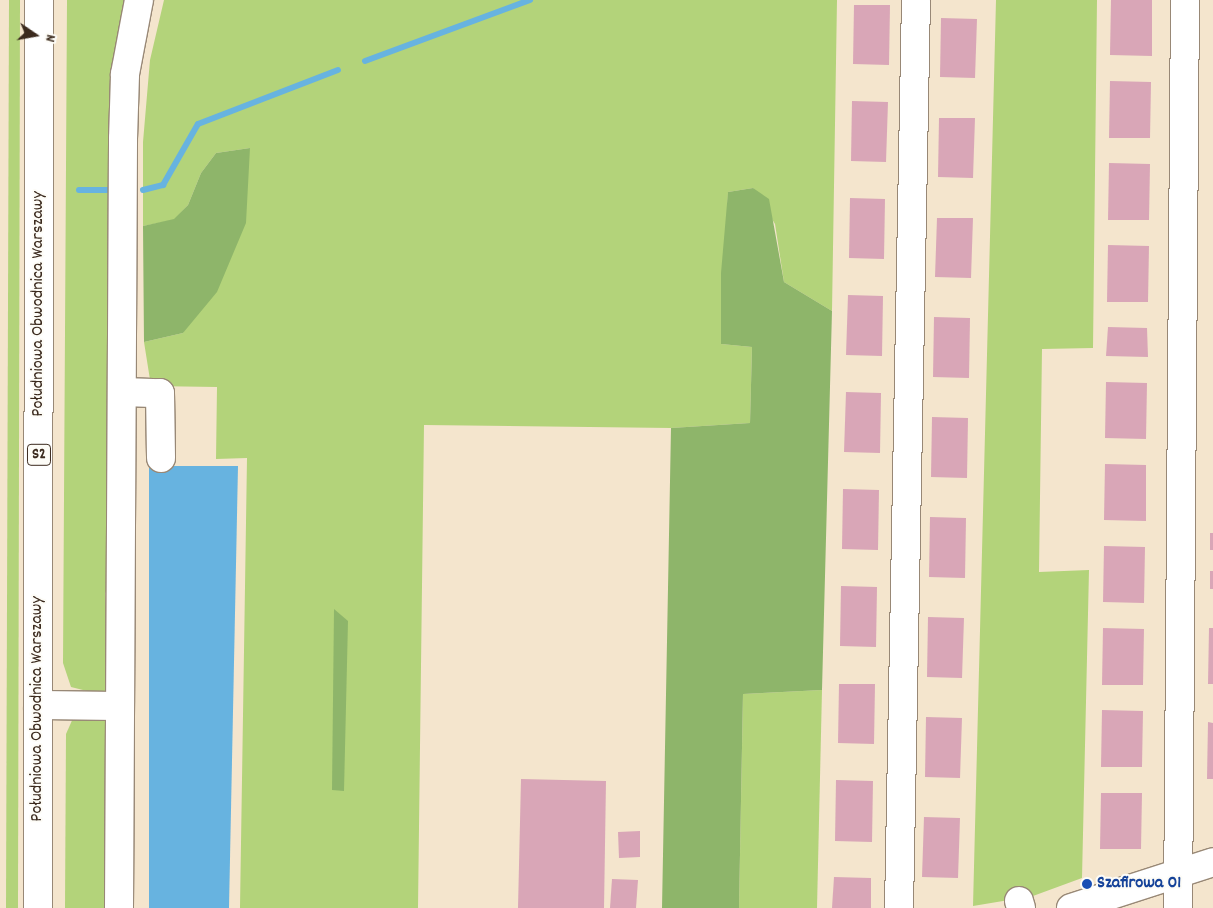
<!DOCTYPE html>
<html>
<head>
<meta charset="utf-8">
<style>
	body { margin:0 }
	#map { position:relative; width:1213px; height:908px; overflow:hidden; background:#f4e5cd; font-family:Dekko,sans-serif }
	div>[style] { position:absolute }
	.green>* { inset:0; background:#b3d37a }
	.forest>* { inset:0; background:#8eb56a }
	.water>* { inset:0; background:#67b3e0 }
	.stream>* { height:6px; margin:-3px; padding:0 3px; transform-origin:3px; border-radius:3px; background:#67b3e0 }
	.building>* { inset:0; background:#d9a6b7 }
	.roads { filter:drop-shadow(1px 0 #988876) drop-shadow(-1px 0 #988876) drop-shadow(0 1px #988876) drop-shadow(0 -1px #988876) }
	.minor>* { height:28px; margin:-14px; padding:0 14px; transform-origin:14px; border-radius:14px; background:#fff }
	.highway>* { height:28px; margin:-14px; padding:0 14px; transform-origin:14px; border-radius:14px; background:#fff }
	.dots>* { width:14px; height:14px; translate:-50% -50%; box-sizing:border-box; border:2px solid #fdfcf7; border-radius:50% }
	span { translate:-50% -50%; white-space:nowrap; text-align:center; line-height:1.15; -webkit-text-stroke:4px #fdfcf7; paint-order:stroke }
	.shield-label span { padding:1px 4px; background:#fdfcf7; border:1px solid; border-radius:4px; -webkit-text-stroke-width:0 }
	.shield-label { font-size:16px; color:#3b2a1e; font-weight:700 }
	.street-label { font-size:18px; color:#3b2a1e }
	.transit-label { font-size:18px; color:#164399; font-weight:700 }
	.left { translate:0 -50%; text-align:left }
	.north { position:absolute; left:10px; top:10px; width:50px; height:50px; -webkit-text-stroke:4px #fdfcf7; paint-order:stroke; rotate:102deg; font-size:14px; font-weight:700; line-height:20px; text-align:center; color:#3b2a1e }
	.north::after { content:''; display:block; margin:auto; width:18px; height:22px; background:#3b2a1e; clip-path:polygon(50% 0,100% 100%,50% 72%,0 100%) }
</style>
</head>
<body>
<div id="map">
	<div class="green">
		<i style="clip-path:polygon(9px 0,20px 0,18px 908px,6px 908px)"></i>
		<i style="clip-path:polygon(67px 0,130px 0,113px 581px,105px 593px,111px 683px,105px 692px,95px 693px,71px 687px,63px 663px)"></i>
		<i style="clip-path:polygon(164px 0,837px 0,832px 311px,784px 282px,775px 224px,753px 188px,728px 192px,721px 344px,752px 347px,750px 423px,671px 428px,424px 425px,418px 908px,240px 908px,247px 458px,216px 459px,217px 387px,151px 386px,144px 342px,183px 333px,250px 148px,216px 153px,201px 173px,188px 205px,174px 220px,143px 226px,143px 142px,150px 60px)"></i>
		<i style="clip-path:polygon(996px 0,1097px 0,1093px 348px,1042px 349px,1039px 572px,1089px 570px,1082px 878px,1033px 896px,973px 906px)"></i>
		<i style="clip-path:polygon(822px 690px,817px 908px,739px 908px,743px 694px)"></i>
		<i style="clip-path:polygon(74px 716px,107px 719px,109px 908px,65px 908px,66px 734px)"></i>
	</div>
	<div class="forest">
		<i style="clip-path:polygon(250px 148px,246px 223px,217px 292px,183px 333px,144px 342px,143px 226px,174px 219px,188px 205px,201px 173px,216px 153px)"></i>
		<i style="clip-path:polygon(753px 188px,769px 199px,784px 282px,832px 311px,822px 690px,743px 694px,739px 908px,662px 908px,671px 428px,750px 423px,752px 347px,721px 344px,721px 273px,728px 192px)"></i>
		<i style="clip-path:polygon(334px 609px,348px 621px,344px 791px,332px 790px)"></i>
	</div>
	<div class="water">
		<i style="clip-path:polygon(149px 466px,238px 466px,229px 908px,149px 908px)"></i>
	</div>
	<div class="stream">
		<i style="left:365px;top:61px;width:176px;rotate:-20.3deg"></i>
		<i style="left:79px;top:190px;width:28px"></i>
		<i style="left:143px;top:190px;width:21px;rotate:-14deg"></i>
		<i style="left:163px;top:185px;width:70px;rotate:-60.2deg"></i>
		<i style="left:198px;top:124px;width:150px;rotate:-21.1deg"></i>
	</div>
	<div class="building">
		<i style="clip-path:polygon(1111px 0,1152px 0,1152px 56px,1110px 55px)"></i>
		<i style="clip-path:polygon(854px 5px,890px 5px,889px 65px,853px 64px)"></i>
		<i style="clip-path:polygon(941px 18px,977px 19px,975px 78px,940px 77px)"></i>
		<i style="clip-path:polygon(1110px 81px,1151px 82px,1150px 138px,1109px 138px)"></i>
		<i style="clip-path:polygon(852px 101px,888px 102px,886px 162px,851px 161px)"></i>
		<i style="clip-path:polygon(939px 118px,975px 118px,973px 178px,938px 177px)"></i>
		<i style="clip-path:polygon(1109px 163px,1150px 164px,1149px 220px,1108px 220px)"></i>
		<i style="clip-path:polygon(850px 198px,885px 199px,884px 259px,849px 258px)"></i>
		<i style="clip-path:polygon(937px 218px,973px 218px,971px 278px,935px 277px)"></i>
		<i style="clip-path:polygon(1108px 245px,1149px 246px,1148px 302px,1107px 302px)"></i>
		<i style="clip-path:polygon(848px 295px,883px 296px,882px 356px,846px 355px)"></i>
		<i style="clip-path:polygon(934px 317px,970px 318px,969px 378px,933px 377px)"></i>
		<i style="clip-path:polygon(1108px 327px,1147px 328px,1148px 357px,1106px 356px)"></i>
		<i style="clip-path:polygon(1106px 382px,1147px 383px,1146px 439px,1105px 438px)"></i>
		<i style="clip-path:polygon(846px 392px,881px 393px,880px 453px,844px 452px)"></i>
		<i style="clip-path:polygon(932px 417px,968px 418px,967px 478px,931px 477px)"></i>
		<i style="clip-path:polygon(1105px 464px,1146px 465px,1146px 521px,1104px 520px)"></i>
		<i style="clip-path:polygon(843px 489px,879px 490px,878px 550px,842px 549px)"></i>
		<i style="clip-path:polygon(930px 517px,966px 518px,965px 578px,929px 577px)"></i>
		<i style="clip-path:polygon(1210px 533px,1213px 533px,1213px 550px,1210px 550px)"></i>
		<i style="clip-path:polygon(1104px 546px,1145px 547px,1144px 603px,1103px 602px)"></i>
		<i style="clip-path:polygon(1210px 571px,1213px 571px,1213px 589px,1210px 589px)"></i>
		<i style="clip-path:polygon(841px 586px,877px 587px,876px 647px,840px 646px)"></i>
		<i style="clip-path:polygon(928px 617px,964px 618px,962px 678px,927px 677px)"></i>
		<i style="clip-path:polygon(1103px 628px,1144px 629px,1143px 685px,1102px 685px)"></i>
		<i style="clip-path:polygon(1209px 628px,1213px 628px,1213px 684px,1208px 684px)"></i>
		<i style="clip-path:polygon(839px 684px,875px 684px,874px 744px,838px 743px)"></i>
		<i style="clip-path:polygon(1102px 710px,1143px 711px,1142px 767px,1101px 767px)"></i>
		<i style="clip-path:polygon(926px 717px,962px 718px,960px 778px,925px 777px)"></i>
		<i style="clip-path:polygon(1208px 722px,1213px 723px,1213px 779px,1207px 779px)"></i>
		<i style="clip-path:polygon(521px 779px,606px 781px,604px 908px,518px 908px)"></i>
		<i style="clip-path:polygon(836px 780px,873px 781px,872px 842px,835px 841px)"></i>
		<i style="clip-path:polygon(1101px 793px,1142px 793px,1141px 849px,1100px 849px)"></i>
		<i style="clip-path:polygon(924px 817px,960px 818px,958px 878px,922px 877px)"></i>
		<i style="clip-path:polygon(640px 831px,640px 857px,619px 858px,618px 832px)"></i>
		<i style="clip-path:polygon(834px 877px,871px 878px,871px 908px,832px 908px)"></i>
		<i style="clip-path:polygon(612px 879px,638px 880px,636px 908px,610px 908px)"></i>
	</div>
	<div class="roads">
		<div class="minor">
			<i style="left:123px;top:392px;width:37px;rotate:2deg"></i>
			<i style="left:160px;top:393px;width:65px;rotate:89.1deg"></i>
			<i style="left:38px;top:705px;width:82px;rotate:0.7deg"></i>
			<i style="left:1019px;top:901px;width:7px;rotate:74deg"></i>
			<i style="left:119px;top:908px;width:769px;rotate:-89.7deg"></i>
			<i style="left:123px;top:139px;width:65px;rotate:-88.2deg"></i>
			<i style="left:125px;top:74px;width:75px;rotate:-79.3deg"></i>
			<i style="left:899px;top:908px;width:908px;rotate:-88.93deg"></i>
			<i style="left:1071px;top:908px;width:149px;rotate:-17.9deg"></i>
			<i style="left:1178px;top:908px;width:908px;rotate:-89.56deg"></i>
		</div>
		<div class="highway">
			<i style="left:38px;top:908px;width:908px;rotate:-89.94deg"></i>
		</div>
	</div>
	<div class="dots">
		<i style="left:1087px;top:884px;background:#1a4fb4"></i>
	</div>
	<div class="shield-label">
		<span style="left:39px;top:455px">S2</span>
	</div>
	<div class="street-label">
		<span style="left:39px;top:304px;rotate:-90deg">Południowa Obwodnica Warszawy</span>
		<span style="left:38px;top:709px;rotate:-90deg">Południowa Obwodnica Warszawy</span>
	</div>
	<div class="transit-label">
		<span class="left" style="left:1097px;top:884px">Szafirowa 01</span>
	</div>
	<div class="north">N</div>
</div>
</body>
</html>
